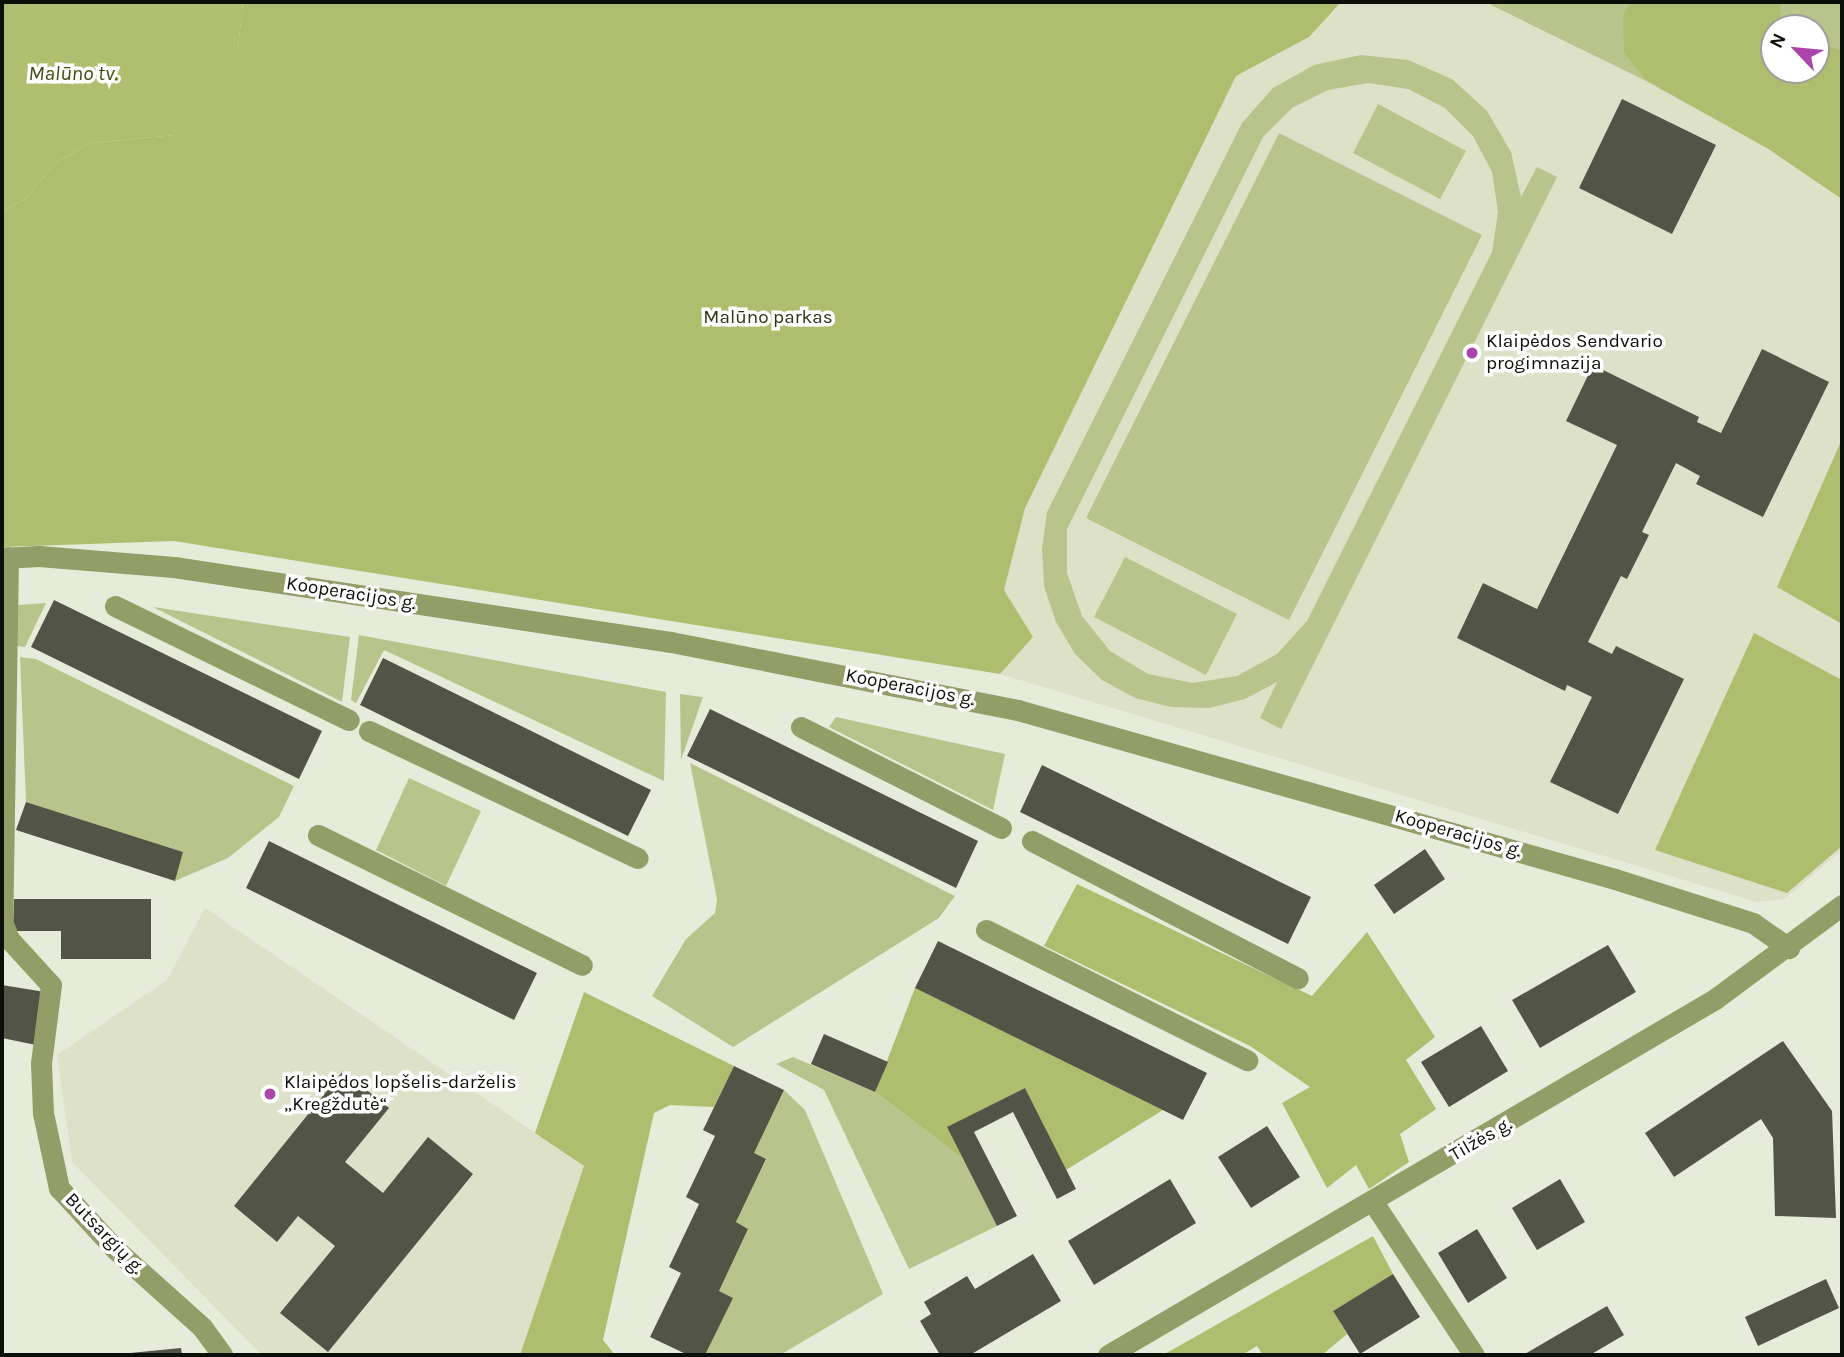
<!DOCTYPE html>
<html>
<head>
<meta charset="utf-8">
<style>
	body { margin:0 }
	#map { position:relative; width:1844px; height:1357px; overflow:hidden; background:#e7ebd9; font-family:Karla,sans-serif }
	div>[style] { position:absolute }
	.built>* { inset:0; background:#dce1c8 }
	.green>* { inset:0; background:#b9c48c }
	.forest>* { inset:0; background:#afbd6f }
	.water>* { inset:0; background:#b0be6f }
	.building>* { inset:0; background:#525546 }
	.minor>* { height:21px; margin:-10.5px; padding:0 10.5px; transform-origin:10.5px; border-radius:10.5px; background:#939d68 }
	.dots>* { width:19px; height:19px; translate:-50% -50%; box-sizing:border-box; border:4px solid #fff; border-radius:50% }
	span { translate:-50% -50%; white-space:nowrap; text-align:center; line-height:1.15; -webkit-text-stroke:7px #fff; paint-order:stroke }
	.park-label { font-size:19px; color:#2f3412 }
	.poi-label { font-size:19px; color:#0c0e08 }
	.left { translate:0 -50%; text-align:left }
	.street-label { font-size:19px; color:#0c0e08 }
	.water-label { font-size:21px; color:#444c11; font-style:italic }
	.frame { position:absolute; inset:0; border:4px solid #0c0e08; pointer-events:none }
	.north { position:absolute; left:1760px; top:14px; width:70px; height:70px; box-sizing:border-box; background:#fff; border:2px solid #9e9f9c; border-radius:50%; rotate:296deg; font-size:19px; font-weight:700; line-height:28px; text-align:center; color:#0c0e08 }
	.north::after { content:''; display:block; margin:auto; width:24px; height:32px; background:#aa46ab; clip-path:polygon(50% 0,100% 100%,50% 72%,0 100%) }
</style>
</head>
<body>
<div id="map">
	<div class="built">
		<i style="clip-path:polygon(1341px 2px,1631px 2px,1767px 148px,1842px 199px,1842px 850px,1785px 899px,1757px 902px,1000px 674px,1033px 637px,1004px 590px,1025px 508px,1236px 75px,1309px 37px)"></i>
		<i style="clip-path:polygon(205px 908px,584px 1166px,520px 1355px,262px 1355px,72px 1162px,57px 1055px,167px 980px)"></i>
	</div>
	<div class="green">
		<i style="clip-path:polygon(evenodd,1485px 2px,1842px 2px,1842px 199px,1767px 148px,1646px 81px,1485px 2px,1774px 28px,1816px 28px,1816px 70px,1774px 70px,1774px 28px)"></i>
		<i style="clip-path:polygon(evenodd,1361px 55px,1408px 60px,1452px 79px,1487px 111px,1511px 152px,1521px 197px,1537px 167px,1557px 177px,1281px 729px,1260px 718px,1277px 682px,1245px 699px,1209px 708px,1171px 707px,1135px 698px,1102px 680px,1075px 654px,1056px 622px,1044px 586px,1042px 549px,1047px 512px,1242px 123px,1273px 88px,1314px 65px,1361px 55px,1368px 83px,1408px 89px,1445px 108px,1473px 136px,1492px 172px,1498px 212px,1492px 252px,1307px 621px,1277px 654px,1237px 676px,1193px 683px,1148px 674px,1110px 651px,1082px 616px,1067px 573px,1067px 529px,1263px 137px,1292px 108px,1328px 90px,1368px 83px)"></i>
		<i style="clip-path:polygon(1378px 104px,1466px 151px,1440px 199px,1353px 153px)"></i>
		<i style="clip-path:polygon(1279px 133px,1482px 235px,1289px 620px,1086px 518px)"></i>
		<i style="clip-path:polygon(1125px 557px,1237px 614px,1206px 675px,1094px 617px)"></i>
		<i style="clip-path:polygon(46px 603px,25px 647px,16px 646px,18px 605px)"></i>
		<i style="clip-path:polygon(153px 607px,350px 637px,342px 702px)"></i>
		<i style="clip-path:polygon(359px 635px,666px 692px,664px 781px,384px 650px,356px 703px,351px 700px)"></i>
		<i style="clip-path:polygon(20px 657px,36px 659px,294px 786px,279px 817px,228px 858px,175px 881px,183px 852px,26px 802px)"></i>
		<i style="clip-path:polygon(680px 694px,703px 697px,681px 760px)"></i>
		<i style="clip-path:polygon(836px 717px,1005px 754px,993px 810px,829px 727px)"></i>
		<i style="clip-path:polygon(690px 763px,955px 896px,939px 918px,733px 1047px,652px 996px,686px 939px,715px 913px,717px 899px)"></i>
		<i style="clip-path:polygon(409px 778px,481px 811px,446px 886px,376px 850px)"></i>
		<i style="clip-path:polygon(793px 1057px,875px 1092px,963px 1159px,997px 1226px,909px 1269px,824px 1090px,776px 1064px)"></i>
		<i style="clip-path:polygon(784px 1090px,805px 1110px,883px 1294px,780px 1355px,705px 1355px,732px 1298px,719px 1291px,748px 1229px,736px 1222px,766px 1160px,754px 1153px)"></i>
	</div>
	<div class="forest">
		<i style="clip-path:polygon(243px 2px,1341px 2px,1309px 37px,1236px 76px,1025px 508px,1004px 590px,1033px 637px,1000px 674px,174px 541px,2px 547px,2px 212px,25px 199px,57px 162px,91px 143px,175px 135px,238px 48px)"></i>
		<i style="clip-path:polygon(1631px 2px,1781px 2px,1780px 28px,1774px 28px,1774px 70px,1816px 70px,1816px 42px,1842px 51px,1842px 199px,1767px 148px,1646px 80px,1624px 53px,1623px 15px)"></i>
		<i style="clip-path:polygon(1842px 439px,1842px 624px,1777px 587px)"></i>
		<i style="clip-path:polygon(1754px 633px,1842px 680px,1842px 846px,1787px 893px,1655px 850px)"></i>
		<i style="clip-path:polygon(1077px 884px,1312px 996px,1367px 932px,1435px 1037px,1406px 1060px,1436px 1109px,1400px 1134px,1409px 1162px,1369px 1189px,1356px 1165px,1327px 1188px,1282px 1103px,1310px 1087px,1250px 1046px,1044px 946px)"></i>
		<i style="clip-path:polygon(915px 988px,1163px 1110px,1066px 1170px,1025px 1088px,948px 1127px,963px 1159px,875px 1092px)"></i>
		<i style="clip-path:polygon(584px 992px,734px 1066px,714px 1107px,670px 1105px,654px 1113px,603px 1340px,615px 1355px,520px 1355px,584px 1166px,535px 1133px)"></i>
		<i style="clip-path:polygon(1373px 1236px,1393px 1274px,1333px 1311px,1347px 1334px,1322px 1355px,1263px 1355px,1257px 1346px,1242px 1355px,1163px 1355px)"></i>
	</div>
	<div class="water">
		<i style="clip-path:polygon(2px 2px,243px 2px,238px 48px,216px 105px,175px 135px,91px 143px,57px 162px,25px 199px,2px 212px)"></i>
	</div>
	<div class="building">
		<i style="clip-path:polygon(1622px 99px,1716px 145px,1672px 234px,1579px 188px)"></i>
		<i style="clip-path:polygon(1762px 349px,1829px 382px,1763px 517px,1696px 484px,1700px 476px,1676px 463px,1642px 532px,1649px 535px,1627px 579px,1621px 576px,1588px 642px,1612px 654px,1616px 646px,1684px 679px,1618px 814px,1550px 782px,1592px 697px,1567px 685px,1565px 691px,1457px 638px,1483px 583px,1537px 609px,1617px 445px,1566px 421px,1593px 365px,1699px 417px,1697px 422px,1721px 433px)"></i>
		<i style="clip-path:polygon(54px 600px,322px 731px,299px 779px,31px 647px)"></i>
		<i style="clip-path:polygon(383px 658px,651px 790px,628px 836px,360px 705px)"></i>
		<i style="clip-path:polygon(710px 709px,978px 841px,956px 888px,687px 756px)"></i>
		<i style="clip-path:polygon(1042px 765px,1311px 897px,1288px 944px,1020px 812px)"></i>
		<i style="clip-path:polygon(26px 802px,183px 852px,175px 881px,16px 830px)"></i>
		<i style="clip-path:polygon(269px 841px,537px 973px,514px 1020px,246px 888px)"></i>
		<i style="clip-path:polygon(1425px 849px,1445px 879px,1394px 914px,1374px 885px)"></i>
		<i style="clip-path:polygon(14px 899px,151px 899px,151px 959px,61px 959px,61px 931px,13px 931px)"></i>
		<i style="clip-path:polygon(938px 941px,1207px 1073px,1183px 1120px,915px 988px)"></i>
		<i style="clip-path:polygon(1608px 945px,1636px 992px,1540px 1048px,1512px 1000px)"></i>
		<i style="clip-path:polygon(2px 985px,45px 992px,36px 1045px,2px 1038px)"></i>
		<i style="clip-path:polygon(1481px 1026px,1508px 1071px,1449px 1107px,1421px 1062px)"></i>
		<i style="clip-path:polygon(824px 1034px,888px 1062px,875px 1092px,811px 1064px)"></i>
		<i style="clip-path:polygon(1783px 1041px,1832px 1111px,1836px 1218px,1775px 1216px,1773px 1138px,1761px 1119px,1674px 1177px,1645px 1133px)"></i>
		<i style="clip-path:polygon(734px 1066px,784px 1090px,754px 1153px,766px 1159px,736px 1222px,748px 1229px,719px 1291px,733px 1298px,705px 1355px,688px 1355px,650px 1337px,681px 1273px,669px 1267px,699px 1204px,686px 1197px,715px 1136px,703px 1130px)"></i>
		<i style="clip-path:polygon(343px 1071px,389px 1108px,345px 1162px,383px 1193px,428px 1137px,473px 1174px,328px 1352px,280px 1313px,335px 1246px,298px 1216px,277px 1242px,234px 1206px)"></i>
		<i style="clip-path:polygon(1025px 1088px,1076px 1189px,1057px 1199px,1013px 1112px,974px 1132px,1017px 1216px,997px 1226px,947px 1127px)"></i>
		<i style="clip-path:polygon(1267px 1126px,1300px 1177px,1251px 1208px,1218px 1157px)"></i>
		<i style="clip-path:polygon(1170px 1179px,1196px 1223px,1094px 1285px,1068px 1241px)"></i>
		<i style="clip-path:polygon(1560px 1179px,1585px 1222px,1537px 1250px,1512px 1208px)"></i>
		<i style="clip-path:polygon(1477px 1229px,1507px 1278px,1468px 1303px,1438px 1253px)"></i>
		<i style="clip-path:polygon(1033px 1254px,1061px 1301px,970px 1355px,940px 1355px,920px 1321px,931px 1314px,924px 1302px,967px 1276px,975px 1289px)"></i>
		<i style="clip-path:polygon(1393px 1274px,1420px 1317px,1360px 1354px,1333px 1311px)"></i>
		<i style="clip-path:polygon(1826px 1279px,1839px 1308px,1758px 1346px,1745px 1317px)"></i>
		<i style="clip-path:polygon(1607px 1306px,1624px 1335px,1590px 1355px,1523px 1355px)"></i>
		<i style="clip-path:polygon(181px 1348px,182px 1355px,130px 1355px,130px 1353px)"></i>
	</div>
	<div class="minor">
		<i style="left:8px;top:557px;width:364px;rotate:90.9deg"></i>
		<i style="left:2px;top:921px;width:19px;rotate:69deg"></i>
		<i style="left:9px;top:939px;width:62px;rotate:47.6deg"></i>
		<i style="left:51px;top:985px;width:79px;rotate:97.3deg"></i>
		<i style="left:41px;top:1063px;width:50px;rotate:87.7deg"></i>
		<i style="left:43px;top:1113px;width:77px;rotate:78deg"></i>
		<i style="left:59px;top:1188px;width:83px;rotate:47.4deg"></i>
		<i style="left:115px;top:1249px;width:117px;rotate:41.9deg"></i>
		<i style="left:202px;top:1327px;width:34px;rotate:54deg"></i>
		<i style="left:2px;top:558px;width:37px;rotate:-3deg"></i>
		<i style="left:39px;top:556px;width:135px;rotate:4.7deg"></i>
		<i style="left:174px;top:567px;width:503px;rotate:8.58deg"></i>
		<i style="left:671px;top:642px;width:354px;rotate:11.1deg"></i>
		<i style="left:1018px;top:710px;width:620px;rotate:15.81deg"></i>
		<i style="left:1615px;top:879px;width:145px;rotate:17.7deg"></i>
		<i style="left:1753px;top:923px;width:44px;rotate:34.8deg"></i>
		<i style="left:115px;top:606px;width:260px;rotate:26deg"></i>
		<i style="left:801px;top:727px;width:224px;rotate:26.8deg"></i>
		<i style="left:369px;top:731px;width:297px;rotate:25.3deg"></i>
		<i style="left:318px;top:835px;width:294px;rotate:26.2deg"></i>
		<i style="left:1032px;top:841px;width:299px;rotate:27.3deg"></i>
		<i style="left:986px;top:930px;width:292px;rotate:26.5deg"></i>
		<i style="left:1373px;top:1202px;width:183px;rotate:56.6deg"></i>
		<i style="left:1108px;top:1355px;width:704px;rotate:-30.39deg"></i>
		<i style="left:1715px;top:999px;width:158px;rotate:-36.5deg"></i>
	</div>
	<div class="dots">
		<i style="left:1472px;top:353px;background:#aa46ab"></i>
		<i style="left:270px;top:1094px;background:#aa46ab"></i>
	</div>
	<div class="park-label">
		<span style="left:768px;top:318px">Malūno parkas</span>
	</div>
	<div class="poi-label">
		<span class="left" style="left:1486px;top:353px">Klaipėdos Sendvario<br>progimnazija</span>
		<span class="left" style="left:284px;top:1094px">Klaipėdos lopšelis-darželis<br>„Kregždutė“</span>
	</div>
	<div class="street-label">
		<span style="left:351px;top:594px;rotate:9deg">Kooperacijos g.</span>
		<span style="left:910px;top:688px;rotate:11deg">Kooperacijos g.</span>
		<span style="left:1458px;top:834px;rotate:16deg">Kooperacijos g.</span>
		<span style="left:1481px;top:1140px;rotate:-30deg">Tilžės g.</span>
		<span style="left:104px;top:1234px;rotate:46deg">Butsargių g.</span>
	</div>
	<div class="water-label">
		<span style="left:73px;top:73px">Malūno tv.</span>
	</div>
	<div class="frame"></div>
	<div class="north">N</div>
</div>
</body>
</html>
